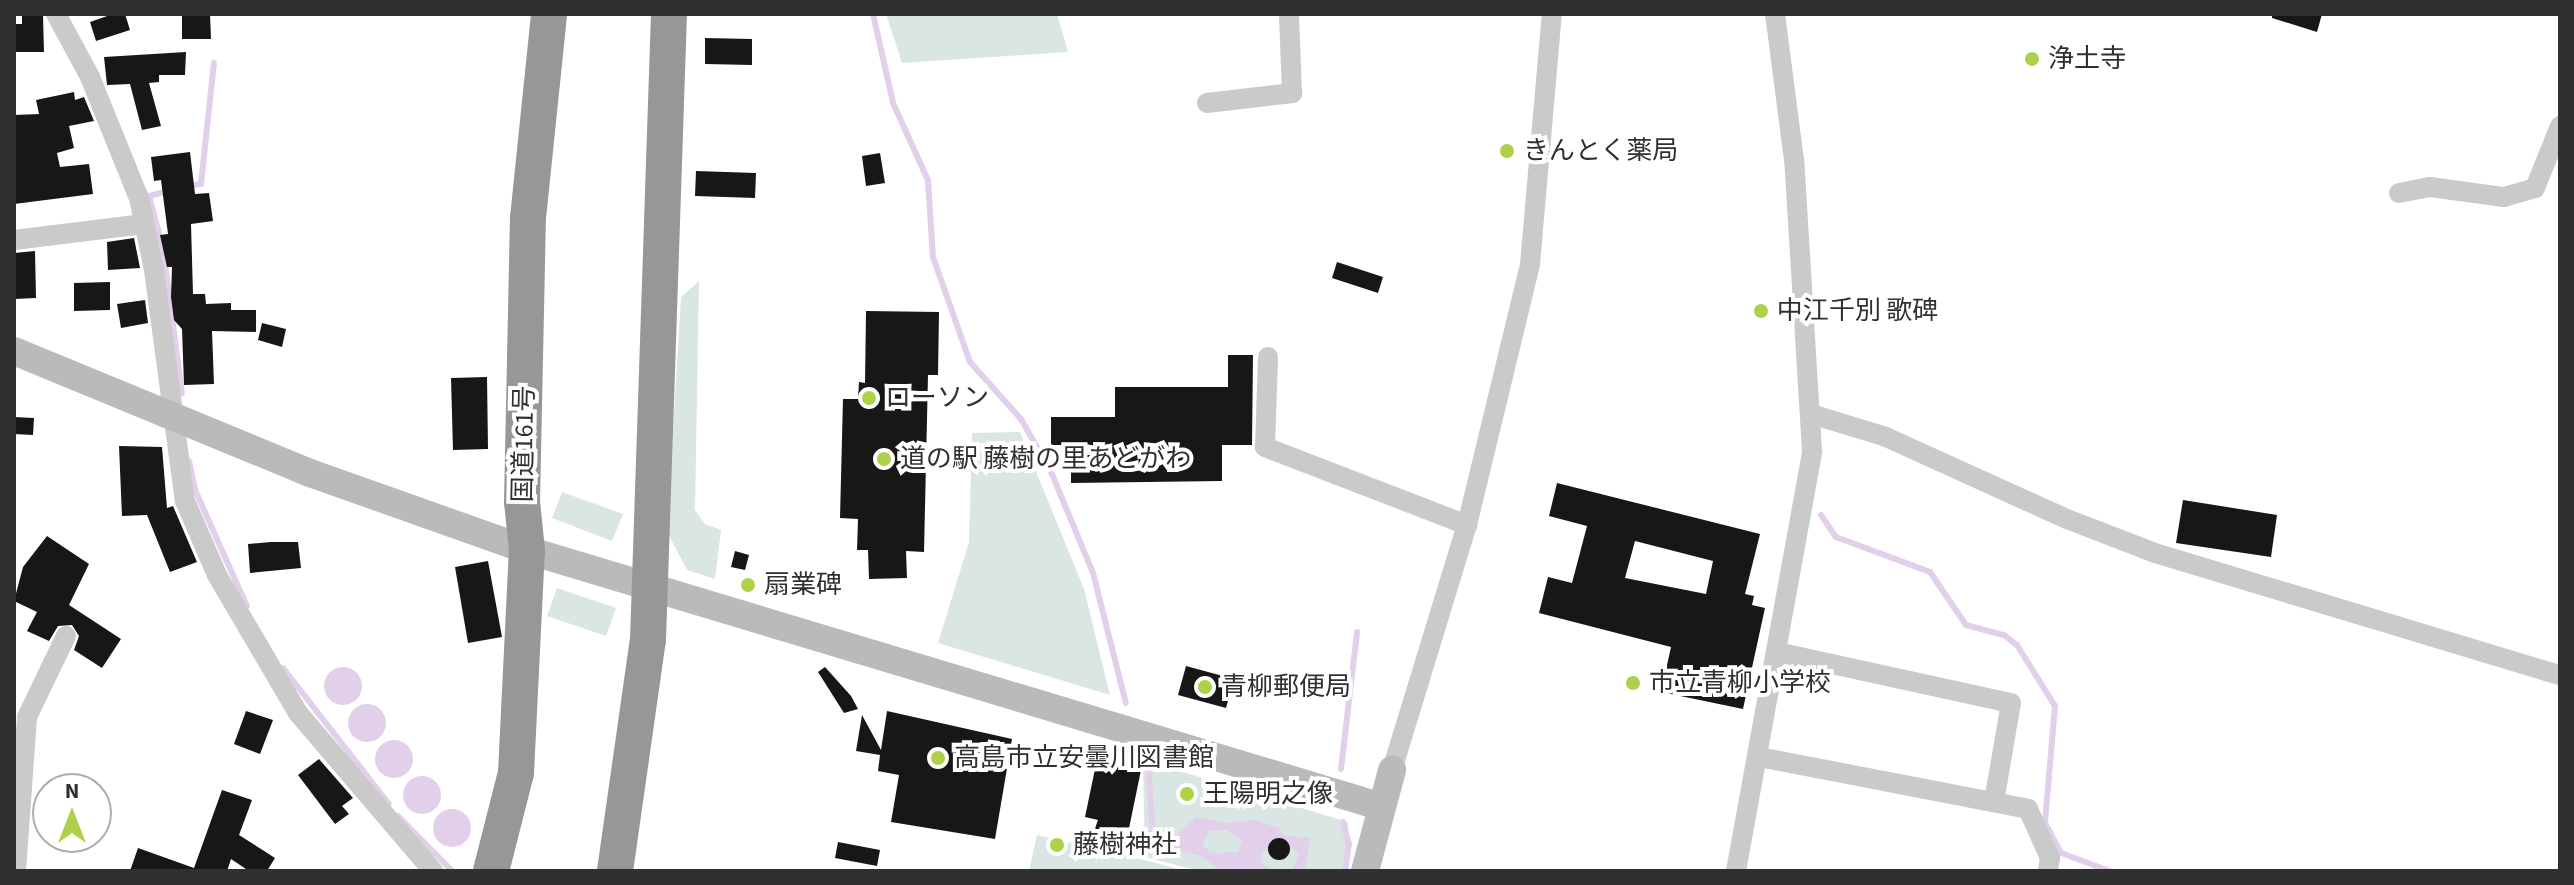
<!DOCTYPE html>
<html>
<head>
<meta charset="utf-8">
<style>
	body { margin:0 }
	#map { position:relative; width:2574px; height:885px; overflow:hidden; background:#fff; font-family:"Source Sans 3","Noto Sans JP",sans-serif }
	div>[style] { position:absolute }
	.green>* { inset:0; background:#dae6e4 }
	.water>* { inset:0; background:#e2cfe9 }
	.round { border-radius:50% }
	.stream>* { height:6px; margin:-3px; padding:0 3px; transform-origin:3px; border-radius:3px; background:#e2cfe9 }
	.building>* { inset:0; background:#171717 }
	.street>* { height:20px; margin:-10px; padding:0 10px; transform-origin:10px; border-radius:10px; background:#cacaca }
	.secondary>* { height:28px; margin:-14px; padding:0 14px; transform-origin:14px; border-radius:14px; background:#bababa }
	.highway>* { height:36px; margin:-18px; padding:0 18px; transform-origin:18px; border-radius:18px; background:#979797 }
	.dots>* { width:22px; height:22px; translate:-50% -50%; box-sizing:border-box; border:4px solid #fff; border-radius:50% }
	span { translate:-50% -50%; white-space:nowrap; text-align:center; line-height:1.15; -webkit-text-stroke:8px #fff; paint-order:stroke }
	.poi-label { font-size:26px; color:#303030 }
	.left { translate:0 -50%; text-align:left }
	.street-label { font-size:26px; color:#303030 }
	.frame { position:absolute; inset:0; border:16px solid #303030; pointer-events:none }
	.north { position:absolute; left:32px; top:773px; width:80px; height:80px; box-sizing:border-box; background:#fff; border:2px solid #acacac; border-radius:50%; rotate:0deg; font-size:22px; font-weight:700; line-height:32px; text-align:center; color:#303030 }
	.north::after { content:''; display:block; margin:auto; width:28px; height:36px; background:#aed149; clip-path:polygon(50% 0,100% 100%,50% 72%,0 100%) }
</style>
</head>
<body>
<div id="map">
	<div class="green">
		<i style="clip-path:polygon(886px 14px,1057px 14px,1068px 52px,902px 63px)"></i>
		<i style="clip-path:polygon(699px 281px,695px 510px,705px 524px,721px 530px,715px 579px,687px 570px,667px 532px,681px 297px)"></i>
		<i style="clip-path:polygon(1020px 432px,1084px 589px,1110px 695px,938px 643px,969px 542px,972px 433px)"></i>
		<i style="clip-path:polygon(562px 492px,623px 514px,612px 541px,552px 518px)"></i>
		<i style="clip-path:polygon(557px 588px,616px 608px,606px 636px,547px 616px)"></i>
		<i style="clip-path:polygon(1143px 760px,1348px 822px,1348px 871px,1199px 871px,1145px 857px)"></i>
		<i style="clip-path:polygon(1037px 835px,1144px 860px,1187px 871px,1029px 871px)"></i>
	</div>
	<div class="water">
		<i class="round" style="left:324px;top:667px;width:38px;height:38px"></i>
		<i class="round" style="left:348px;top:704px;width:38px;height:38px"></i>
		<i class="round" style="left:375px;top:740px;width:38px;height:38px"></i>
		<i class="round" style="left:403px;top:776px;width:38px;height:38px"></i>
		<i class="round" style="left:433px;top:809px;width:38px;height:38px"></i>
		<i style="clip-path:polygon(evenodd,1196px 817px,1227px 823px,1253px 820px,1280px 828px,1283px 835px,1310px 838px,1305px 871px,1292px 871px,1299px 854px,1288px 843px,1262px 852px,1261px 863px,1274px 871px,1220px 870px,1201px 856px,1156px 844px,1159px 833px,1176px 837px,1196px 817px,1226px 830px,1242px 841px,1238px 852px,1211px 853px,1202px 845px,1209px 831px,1226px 830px)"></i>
	</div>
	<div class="stream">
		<i style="left:873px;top:14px;width:91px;rotate:77.3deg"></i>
		<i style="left:893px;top:103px;width:85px;rotate:65.6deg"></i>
		<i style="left:928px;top:180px;width:77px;rotate:86.3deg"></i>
		<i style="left:933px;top:257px;width:111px;rotate:70.6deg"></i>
		<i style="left:970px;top:362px;width:76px;rotate:48.2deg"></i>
		<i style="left:1021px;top:419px;width:63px;rotate:60.6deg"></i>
		<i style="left:1052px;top:474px;width:107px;rotate:67.5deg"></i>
		<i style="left:1093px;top:573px;width:134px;rotate:75.8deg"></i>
		<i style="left:187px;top:186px;width:14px;rotate:-8deg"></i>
		<i style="left:201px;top:184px;width:122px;rotate:-83.9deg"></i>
		<i style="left:168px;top:191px;width:20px;rotate:165deg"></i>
		<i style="left:149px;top:196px;width:54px;rotate:74.9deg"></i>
		<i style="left:163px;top:248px;width:147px;rotate:82.6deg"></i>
		<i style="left:189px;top:461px;width:30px;rotate:78deg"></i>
		<i style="left:195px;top:490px;width:127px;rotate:65.9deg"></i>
		<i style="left:1821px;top:515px;width:27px;rotate:56deg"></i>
		<i style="left:1836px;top:537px;width:100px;rotate:20.4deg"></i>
		<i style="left:1930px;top:572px;width:64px;rotate:55.8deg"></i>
		<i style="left:1966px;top:625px;width:39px;rotate:15deg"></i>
		<i style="left:2004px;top:635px;width:16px;rotate:38deg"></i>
		<i style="left:2017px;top:645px;width:72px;rotate:58.1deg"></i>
		<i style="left:2055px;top:706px;width:117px;rotate:94.9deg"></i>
		<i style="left:2045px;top:823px;width:34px;rotate:62deg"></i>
		<i style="left:2061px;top:853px;width:52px;rotate:20.2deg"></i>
		<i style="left:283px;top:668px;width:172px;rotate:52.1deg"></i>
		<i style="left:1148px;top:763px;width:73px;rotate:86.1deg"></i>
		<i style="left:1153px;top:836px;width:11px;rotate:27deg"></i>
		<i style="left:1341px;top:769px;width:138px;rotate:-83.3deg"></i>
		<i style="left:398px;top:816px;width:77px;rotate:45.5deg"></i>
		<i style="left:1343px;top:822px;width:23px;rotate:75deg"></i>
		<i style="left:1349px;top:844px;width:27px;rotate:98deg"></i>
	</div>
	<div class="building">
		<i style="clip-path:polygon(113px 14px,125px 14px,130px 30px,96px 41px,90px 22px)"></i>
		<i style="clip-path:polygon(182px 14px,210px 14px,211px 39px,182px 39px)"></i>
		<i style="clip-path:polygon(2272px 14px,2322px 14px,2317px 32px,2272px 18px)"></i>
		<i style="clip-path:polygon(22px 15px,43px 15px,44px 52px,15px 52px,14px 24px,22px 24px)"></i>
		<i style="clip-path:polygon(705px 38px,752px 39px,752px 65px,705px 64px)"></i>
		<i style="clip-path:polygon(186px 52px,185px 75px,159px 75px,159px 82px,149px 83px,161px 126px,142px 130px,130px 84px,107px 85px,104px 57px)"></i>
		<i style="clip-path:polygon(74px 92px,75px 100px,84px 97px,94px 121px,69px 126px,74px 148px,57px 153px,60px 167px,89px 164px,93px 194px,14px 204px,14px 115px,39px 114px,36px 100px)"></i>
		<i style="clip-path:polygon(190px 152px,195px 194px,209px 193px,213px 221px,191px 224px,193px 294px,205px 294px,206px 304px,231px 303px,231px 310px,256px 310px,256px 332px,212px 331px,214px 384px,184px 385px,182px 329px,174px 320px,171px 297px,172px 267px,167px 267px,160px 235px,168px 234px,161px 180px,154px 181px,151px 157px)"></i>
		<i style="clip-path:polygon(880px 153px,885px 183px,866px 186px,862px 156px)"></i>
		<i style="clip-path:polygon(696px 171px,756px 173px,755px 198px,695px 196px)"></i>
		<i style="clip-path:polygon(134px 238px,140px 268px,108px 270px,107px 242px)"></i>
		<i style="clip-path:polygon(35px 251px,36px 298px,14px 299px,14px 253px)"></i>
		<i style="clip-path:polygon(1337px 262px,1383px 277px,1378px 293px,1332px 278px)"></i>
		<i style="clip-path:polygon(110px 282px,110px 310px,74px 311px,74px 283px)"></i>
		<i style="clip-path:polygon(145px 300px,148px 323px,121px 328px,117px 304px)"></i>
		<i style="clip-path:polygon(866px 311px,939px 312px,938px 375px,928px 375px,924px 552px,906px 551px,907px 578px,869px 579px,868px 550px,857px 550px,858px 519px,840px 518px,843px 399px,858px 399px,859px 382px,865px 383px)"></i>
		<i style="clip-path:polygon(262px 323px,286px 329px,282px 347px,258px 340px)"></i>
		<i style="clip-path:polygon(1228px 355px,1253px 355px,1252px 445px,1222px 445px,1222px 481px,1071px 483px,1071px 445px,1051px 445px,1051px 417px,1115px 417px,1115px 387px,1228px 387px)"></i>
		<i style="clip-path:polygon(487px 377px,488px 449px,453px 450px,451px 378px)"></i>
		<i style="clip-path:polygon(14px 417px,34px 418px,33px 435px,14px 434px)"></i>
		<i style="clip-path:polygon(119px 446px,162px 447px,167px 508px,173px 506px,197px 562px,170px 572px,147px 515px,122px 516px)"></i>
		<i style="clip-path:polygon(evenodd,1557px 483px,1760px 534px,1745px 594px,1754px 596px,1752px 605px,1765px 608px,1743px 709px,1661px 692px,1671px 647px,1539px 613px,1548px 577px,1572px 583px,1587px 526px,1549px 516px,1557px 483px,1635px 541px,1713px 561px,1706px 594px,1625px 578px,1635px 541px)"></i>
		<i style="clip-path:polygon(2183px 500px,2277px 515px,2271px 557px,2176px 543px)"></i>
		<i style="clip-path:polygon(47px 536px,89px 564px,69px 605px,121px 639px,102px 668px,74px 650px,79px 636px,72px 625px,58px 626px,49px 641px,27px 631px,37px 612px,14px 601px,23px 567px)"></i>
		<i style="clip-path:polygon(271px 542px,298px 542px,301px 568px,250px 573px,248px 544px)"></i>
		<i style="clip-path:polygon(735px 551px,749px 555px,745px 570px,731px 567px)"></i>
		<i style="clip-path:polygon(488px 561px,502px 637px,468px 643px,455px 567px)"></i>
		<i style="clip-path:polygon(1186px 666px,1234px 679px,1226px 708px,1178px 695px)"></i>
		<i style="clip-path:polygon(825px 667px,851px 696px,858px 709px,844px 713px,818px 672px)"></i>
		<i style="clip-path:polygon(246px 711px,273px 720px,260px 754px,234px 744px)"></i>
		<i style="clip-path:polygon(887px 711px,1012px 739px,995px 839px,891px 822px,899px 775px,878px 771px,880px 755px,856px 751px,862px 715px,881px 750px)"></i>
		<i style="clip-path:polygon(1099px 750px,1137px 761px,1136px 768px,1141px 770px,1126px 843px,1093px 834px,1098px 820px,1085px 817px)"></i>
		<i style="clip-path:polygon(319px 759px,353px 798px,342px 806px,349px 814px,335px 824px,298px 775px)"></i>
		<i style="clip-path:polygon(222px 790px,252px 800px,239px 835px,275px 858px,267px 871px,249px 871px,231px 859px,227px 871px,130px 871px,138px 848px,194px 868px)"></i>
		<i class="round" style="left:1268px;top:838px;width:22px;height:22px"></i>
		<i style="clip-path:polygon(838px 842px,880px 850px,877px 866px,835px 858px)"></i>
	</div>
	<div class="street">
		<i style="left:56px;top:14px;width:72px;rotate:61.6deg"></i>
		<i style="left:90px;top:77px;width:131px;rotate:68deg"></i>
		<i style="left:139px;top:198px;width:74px;rotate:78.2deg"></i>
		<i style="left:154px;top:270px;width:233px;rotate:82.4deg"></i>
		<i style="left:185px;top:501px;width:81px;rotate:66.6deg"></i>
		<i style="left:217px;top:575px;width:160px;rotate:59.6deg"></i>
		<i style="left:298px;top:713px;width:208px;rotate:49.5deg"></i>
		<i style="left:1207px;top:103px;width:86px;rotate:-6.7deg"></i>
		<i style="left:1292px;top:93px;width:79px;rotate:-92.2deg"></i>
		<i style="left:2399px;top:193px;width:32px;rotate:-11deg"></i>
		<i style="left:2430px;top:187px;width:75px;rotate:7.7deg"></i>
		<i style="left:2504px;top:197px;width:32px;rotate:-16deg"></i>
		<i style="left:2535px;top:188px;width:67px;rotate:-68deg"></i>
		<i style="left:14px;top:240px;width:131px;rotate:-7deg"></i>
		<i style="left:1268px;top:357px;width:90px;rotate:91.9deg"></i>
		<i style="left:1265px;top:447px;width:217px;rotate:21.1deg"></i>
		<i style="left:1811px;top:414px;width:78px;rotate:17deg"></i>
		<i style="left:1886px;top:437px;width:199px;rotate:24.4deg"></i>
		<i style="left:2067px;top:519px;width:94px;rotate:21.1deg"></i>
		<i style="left:2155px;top:553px;width:423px;rotate:16.8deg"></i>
		<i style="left:1777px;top:652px;width:239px;rotate:12.3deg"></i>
		<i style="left:2011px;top:703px;width:99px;rotate:99.8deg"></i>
		<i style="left:1759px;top:757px;width:274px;rotate:10.9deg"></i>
		<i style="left:2028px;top:809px;width:54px;rotate:65.8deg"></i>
		<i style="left:2050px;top:858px;width:13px;rotate:99deg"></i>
		<i style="left:1392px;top:770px;width:256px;rotate:-73deg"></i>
		<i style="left:1467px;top:525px;width:268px;rotate:-76.4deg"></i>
		<i style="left:1530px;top:264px;width:251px;rotate:-85deg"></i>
		<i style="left:16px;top:871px;width:154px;rotate:-85.9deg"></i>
		<i style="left:27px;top:717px;width:90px;rotate:-64.3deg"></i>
		<i style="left:1736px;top:871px;width:427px;rotate:-79.7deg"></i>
		<i style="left:1812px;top:451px;width:292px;rotate:-93.5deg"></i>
		<i style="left:1794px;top:160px;width:147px;rotate:-97.4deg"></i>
	</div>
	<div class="secondary">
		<i style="left:14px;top:351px;width:320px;rotate:22.4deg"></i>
		<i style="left:310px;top:473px;width:230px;rotate:19.5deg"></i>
		<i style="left:527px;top:550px;width:890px;rotate:16.72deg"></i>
		<i style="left:1365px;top:871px;width:105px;rotate:-75deg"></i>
	</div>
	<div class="highway">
		<i style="left:491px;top:871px;width:101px;rotate:-75.7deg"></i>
		<i style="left:516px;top:773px;width:223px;rotate:-87.2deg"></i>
		<i style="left:527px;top:550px;width:48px;rotate:-95.9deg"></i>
		<i style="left:522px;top:502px;width:284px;rotate:-88.8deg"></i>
		<i style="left:528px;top:218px;width:205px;rotate:-84.1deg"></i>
		<i style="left:615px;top:871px;width:233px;rotate:-81.9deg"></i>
		<i style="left:648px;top:640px;width:626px;rotate:-88.08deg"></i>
	</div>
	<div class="dots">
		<i style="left:2032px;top:59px;background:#aed149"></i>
		<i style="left:1507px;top:151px;background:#aed149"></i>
		<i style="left:1761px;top:311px;background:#aed149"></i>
		<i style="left:869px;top:398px;background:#aed149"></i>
		<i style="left:884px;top:459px;background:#aed149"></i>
		<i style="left:748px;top:585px;background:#aed149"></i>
		<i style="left:1633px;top:683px;background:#aed149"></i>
		<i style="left:1205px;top:687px;background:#aed149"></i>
		<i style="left:938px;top:758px;background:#aed149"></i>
		<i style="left:1187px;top:794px;background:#aed149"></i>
		<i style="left:1057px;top:845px;background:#aed149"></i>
	</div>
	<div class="poi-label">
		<span class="left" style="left:2048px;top:59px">浄土寺</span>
		<span class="left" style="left:1523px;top:151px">きんとく薬局</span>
		<span class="left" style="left:1777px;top:311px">中江千別 歌碑</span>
		<span class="left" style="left:885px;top:398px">ローソン</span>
		<span class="left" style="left:900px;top:459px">道の駅 藤樹の里あどがわ</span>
		<span class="left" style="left:764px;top:585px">扇業碑</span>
		<span class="left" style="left:1649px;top:683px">市立青柳小学校</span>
		<span class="left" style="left:1221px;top:687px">青柳郵便局</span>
		<span class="left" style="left:954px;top:758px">高島市立安曇川図書館</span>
		<span class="left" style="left:1203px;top:794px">王陽明之像</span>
		<span class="left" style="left:1073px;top:845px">藤樹神社</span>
	</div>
	<div class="street-label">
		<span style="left:524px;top:444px;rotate:-89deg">国道161号</span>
	</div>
	<div class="frame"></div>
	<div class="north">N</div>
</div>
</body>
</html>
